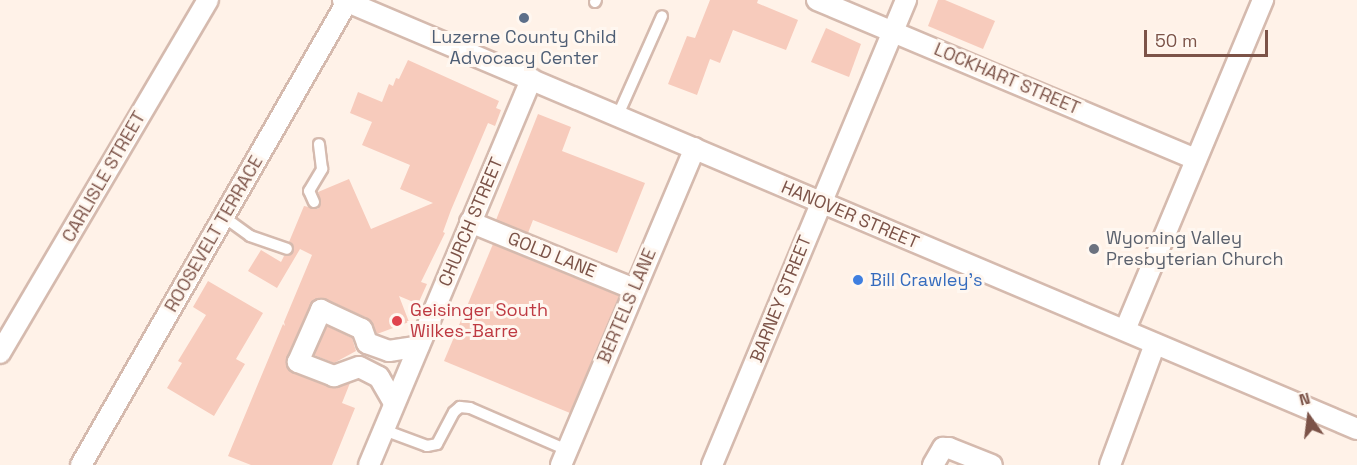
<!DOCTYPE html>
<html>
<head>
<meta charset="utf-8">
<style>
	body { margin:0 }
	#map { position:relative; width:1357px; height:465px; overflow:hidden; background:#fff2e8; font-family:"Space Grotesk",sans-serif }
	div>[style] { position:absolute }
	.building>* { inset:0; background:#f7cbbc }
	.roads { filter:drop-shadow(2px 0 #d5baae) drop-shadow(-2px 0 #d5baae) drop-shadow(0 2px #d5baae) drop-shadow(0 -2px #d5baae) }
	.lane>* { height:10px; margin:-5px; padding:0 5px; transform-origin:5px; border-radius:5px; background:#fff }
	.street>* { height:20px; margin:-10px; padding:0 10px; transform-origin:10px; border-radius:10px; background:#fff }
	.dots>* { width:16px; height:16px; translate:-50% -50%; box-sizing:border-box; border:3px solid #fff7f0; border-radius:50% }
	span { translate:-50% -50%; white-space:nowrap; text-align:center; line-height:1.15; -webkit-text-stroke:6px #fff7f0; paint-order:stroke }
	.service-label { font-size:18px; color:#4e5e75 }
	.street-label { font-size:18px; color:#7c5348 }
	.worship-label { font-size:18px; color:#5b616d }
	.left { translate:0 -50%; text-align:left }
	.shop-label { font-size:18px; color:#366cbe }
	.health-label { font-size:18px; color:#be3a42 }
	.north { position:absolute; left:1279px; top:387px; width:60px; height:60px; -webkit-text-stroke:4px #fff7f0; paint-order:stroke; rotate:346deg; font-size:16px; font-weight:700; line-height:24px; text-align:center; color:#7c5348 }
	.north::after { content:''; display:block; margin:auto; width:21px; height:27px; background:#7c5348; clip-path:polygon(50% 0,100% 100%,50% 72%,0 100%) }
	.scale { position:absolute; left:1144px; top:30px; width:124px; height:27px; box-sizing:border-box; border:3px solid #7c5348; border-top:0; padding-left:8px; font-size:18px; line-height:21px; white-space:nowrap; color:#7c5348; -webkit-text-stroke:4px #fff7f0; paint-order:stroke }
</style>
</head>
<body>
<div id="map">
	<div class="building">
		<i style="clip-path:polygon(710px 0,758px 0,757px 3px,798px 20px,786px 50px,733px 30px,720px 63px,710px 59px,697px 95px,668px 84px,687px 36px,695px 38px)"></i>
		<i style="clip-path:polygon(938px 0,945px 0,995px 21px,983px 49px,928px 26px)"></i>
		<i style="clip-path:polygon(826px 28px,861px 44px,849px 77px,811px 62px)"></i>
		<i style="clip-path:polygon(408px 60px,499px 101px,496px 108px,501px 110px,495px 126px,488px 123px,451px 210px,443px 232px,445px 233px,421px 282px,427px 284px,418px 304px,399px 296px,409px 322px,377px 334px,367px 318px,326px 299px,319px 298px,310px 305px,286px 364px,294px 373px,330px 387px,350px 383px,342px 403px,355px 408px,332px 465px,251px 465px,228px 456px,283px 324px,285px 326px,284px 322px,312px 255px,300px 249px,277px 288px,248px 271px,261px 250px,281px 262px,284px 256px,291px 255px,294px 248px,289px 242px,304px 206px,318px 209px,321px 202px,318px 192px,349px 179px,371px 229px,433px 203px,400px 189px,410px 165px,362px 145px,372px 122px,350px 113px,358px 92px,382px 102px,389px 84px,393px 86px,396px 78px,399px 79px)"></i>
		<i style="clip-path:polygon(538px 114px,571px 127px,562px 151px,645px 183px,617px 253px,533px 220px,528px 233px,496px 220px)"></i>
		<i style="clip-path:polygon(493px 244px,619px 296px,570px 413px,444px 361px)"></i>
		<i style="clip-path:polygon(208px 281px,263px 313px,236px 359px,245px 364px,214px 416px,167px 388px,182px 363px,178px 361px,206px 315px,193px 307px)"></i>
		<i style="clip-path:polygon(327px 326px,352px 338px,356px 351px,334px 363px,314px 355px)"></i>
	</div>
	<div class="roads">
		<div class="lane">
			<i style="left:595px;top:2px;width:2px;rotate:-63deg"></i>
			<i style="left:618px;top:115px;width:108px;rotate:-66deg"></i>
			<i style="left:314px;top:202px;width:12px;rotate:-114deg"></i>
			<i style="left:309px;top:191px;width:26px;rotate:-59deg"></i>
			<i style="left:322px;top:169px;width:25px;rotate:-97deg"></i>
			<i style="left:224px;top:217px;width:32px;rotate:36deg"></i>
			<i style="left:250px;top:236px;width:39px;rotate:19deg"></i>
			<i style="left:384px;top:430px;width:46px;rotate:20.4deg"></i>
			<i style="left:427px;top:446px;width:10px;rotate:-11deg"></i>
			<i style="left:437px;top:444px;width:36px;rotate:-62deg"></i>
			<i style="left:454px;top:412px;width:8px;rotate:-40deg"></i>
			<i style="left:460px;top:407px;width:10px;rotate:6deg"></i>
			<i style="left:470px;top:408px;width:106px;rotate:23.4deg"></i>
		</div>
		<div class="street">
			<i style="left:343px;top:0;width:1101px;rotate:22.93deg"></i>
			<i style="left:817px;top:0;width:411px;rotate:22.8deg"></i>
			<i style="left:470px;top:222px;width:177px;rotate:22.2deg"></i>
			<i style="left:1125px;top:330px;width:358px;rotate:-67.3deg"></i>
			<i style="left:0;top:353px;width:410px;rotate:-59.5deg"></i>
			<i style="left:394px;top:403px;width:30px;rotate:-120deg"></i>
			<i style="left:379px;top:377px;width:22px;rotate:-153deg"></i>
			<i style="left:359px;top:367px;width:27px;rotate:160deg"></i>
			<i style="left:334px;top:376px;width:39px;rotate:-159deg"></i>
			<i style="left:298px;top:362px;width:57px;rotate:-66.1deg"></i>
			<i style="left:321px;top:310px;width:45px;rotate:24.9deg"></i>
			<i style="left:362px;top:329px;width:15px;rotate:70deg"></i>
			<i style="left:367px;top:343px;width:23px;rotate:20deg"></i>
			<i style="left:389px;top:351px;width:30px;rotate:-9deg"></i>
			<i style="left:81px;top:465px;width:534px;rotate:-60.12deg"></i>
			<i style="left:369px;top:465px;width:419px;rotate:-67.2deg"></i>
			<i style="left:561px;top:465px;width:344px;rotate:-67.1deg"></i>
			<i style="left:712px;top:465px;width:504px;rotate:-67.35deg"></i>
			<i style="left:933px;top:465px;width:20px;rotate:-60deg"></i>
			<i style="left:943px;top:448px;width:6px"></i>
			<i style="left:949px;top:448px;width:46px;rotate:21.6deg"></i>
			<i style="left:1110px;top:465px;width:129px;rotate:-69.6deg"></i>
		</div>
	</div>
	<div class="dots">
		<i style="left:524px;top:18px;background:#5c6f8a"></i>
		<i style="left:1094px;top:249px;background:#6b7280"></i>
		<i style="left:858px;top:280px;background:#3f7fe0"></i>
		<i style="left:397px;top:321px;background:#e0444e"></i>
	</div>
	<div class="service-label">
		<span style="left:524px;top:48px">Luzerne County Child<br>Advocacy Center</span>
	</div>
	<div class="street-label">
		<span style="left:1007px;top:79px;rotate:23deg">LOCKHART STREET</span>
		<span style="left:104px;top:177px;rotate:-60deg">CARLISLE STREET</span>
		<span style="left:850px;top:215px;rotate:23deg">HANOVER STREET</span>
		<span style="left:471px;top:222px;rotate:-67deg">CHURCH STREET</span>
		<span style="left:214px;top:234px;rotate:-60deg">ROOSEVELT TERRACE</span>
		<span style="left:552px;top:255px;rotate:22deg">GOLD LANE</span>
		<span style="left:781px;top:299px;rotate:-68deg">BARNEY STREET</span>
		<span style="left:627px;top:306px;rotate:-67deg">BERTELS LANE</span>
	</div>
	<div class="worship-label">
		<span class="left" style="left:1106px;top:249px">Wyoming Valley<br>Presbyterian Church</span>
	</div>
	<div class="shop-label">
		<span class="left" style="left:870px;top:280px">Bill Crawley's</span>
	</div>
	<div class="health-label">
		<span class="left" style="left:410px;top:321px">Geisinger South<br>Wilkes-Barre</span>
	</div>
	<div class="north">N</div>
	<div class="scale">50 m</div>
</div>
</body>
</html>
